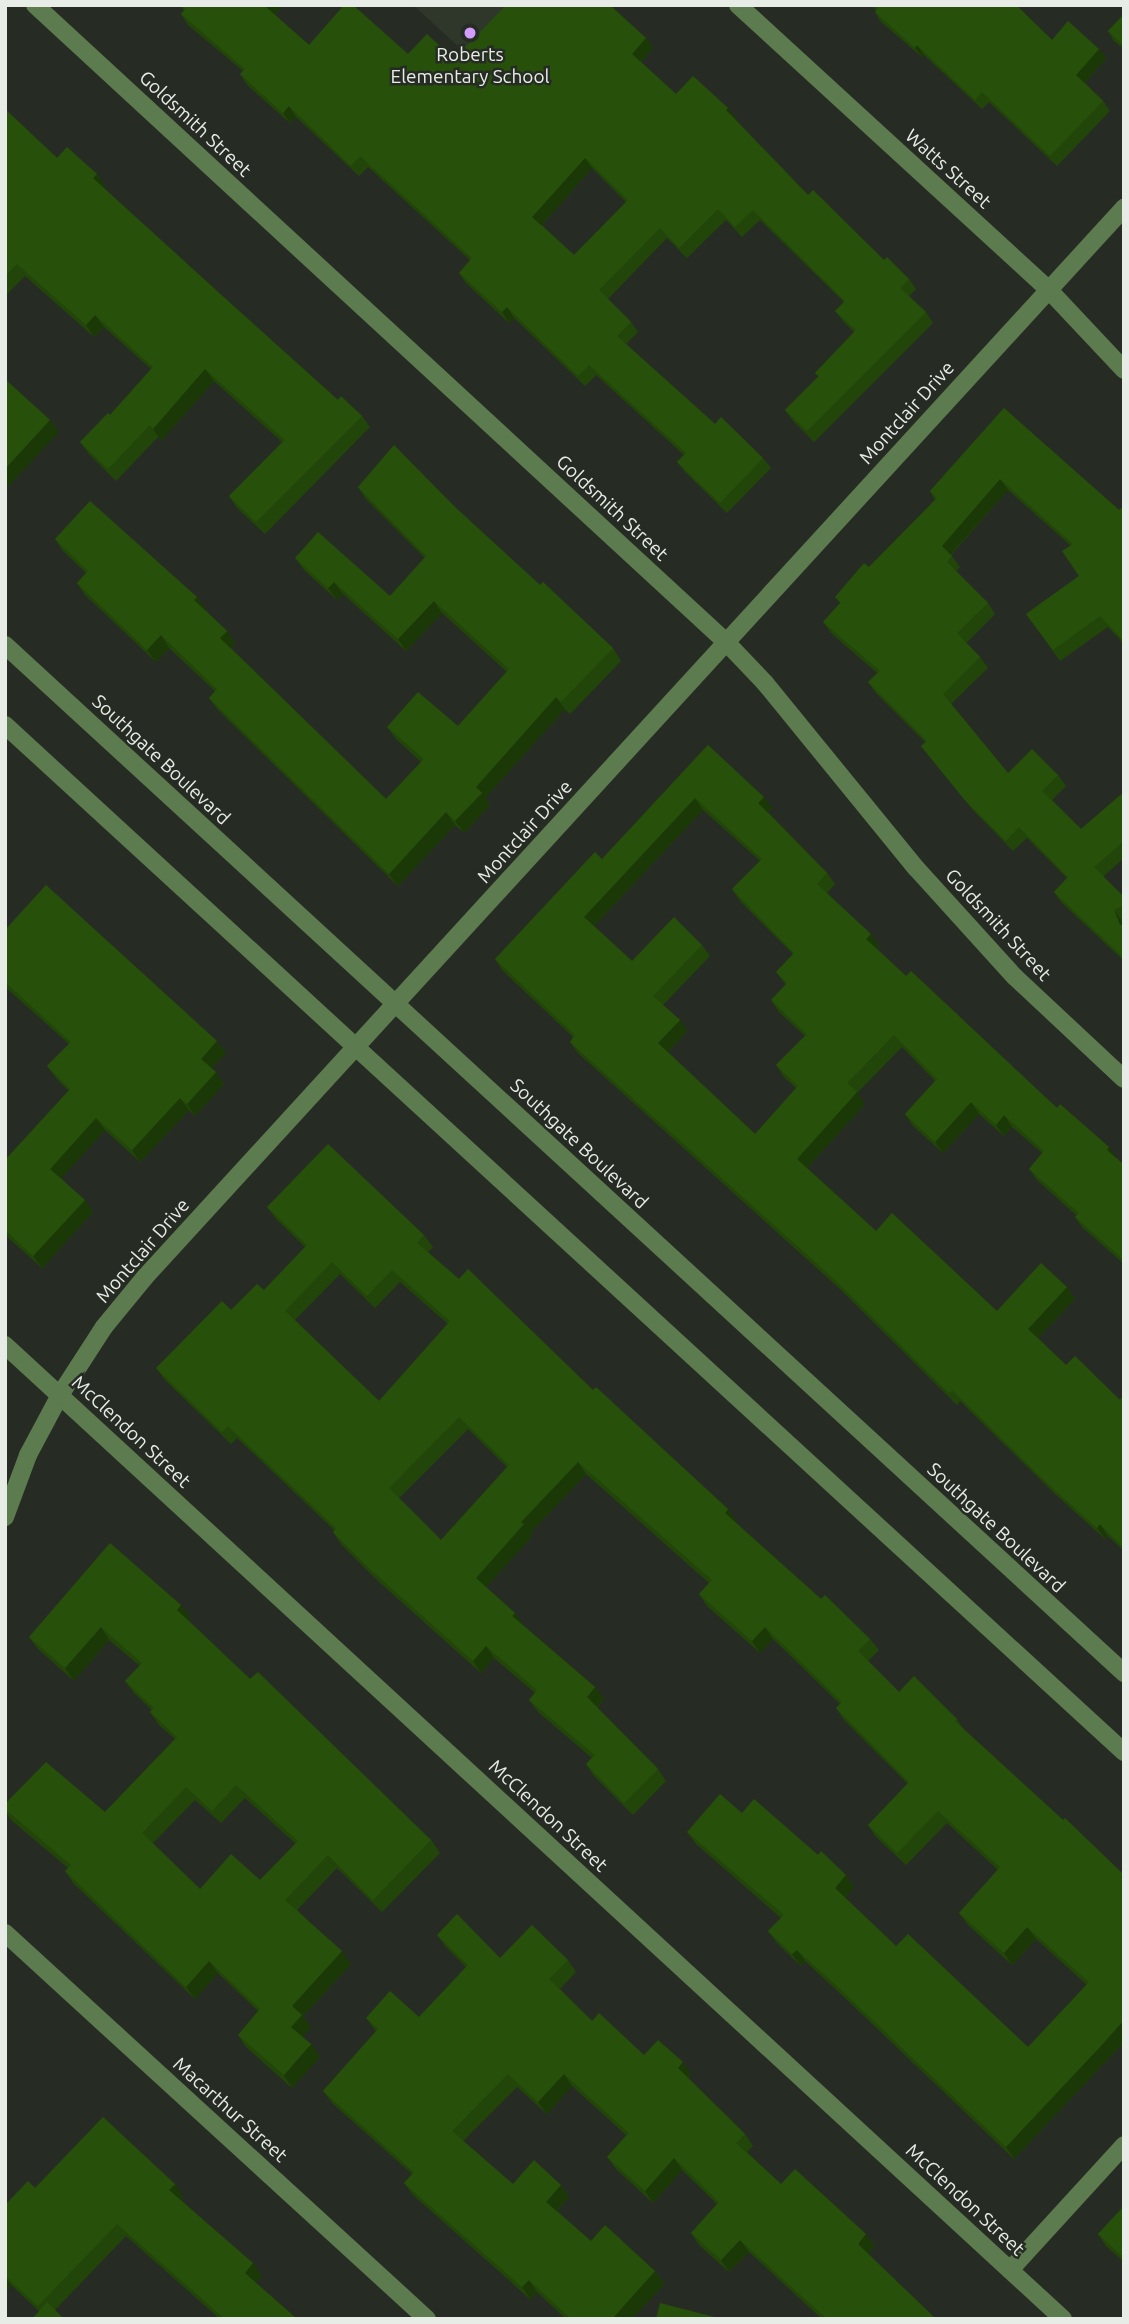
<!DOCTYPE html>
<html>
<head>
<meta charset="utf-8">
<style>
	body { margin:0 }
	#map { position:relative; width:1129px; height:2324px; overflow:hidden; background:#262c24; font-family:Ubuntu,sans-serif }
	div>[style] { position:absolute }
	.built>* { inset:0; background:#2e372a }
	.minor>* { height:18px; margin:-9px; padding:0 9px; transform-origin:9px; border-radius:9px; background:#5c7b4e }
	.wall>* { inset:0; background:#224609 }
	.shaded-wall>* { inset:0; background:#1b3907 }
	.building>* { inset:0; background:#27510a }
	.dots>* { width:19px; height:19px; translate:-50% -50%; box-sizing:border-box; border:4px solid #262c24; border-radius:50% }
	span { translate:-50% -50%; white-space:nowrap; text-align:center; line-height:1.15; -webkit-text-stroke:5px #262c24; paint-order:stroke }
	.poi-label { font-size:19px; color:#e8ece7 }
	.street-label { font-size:19px; color:#e8ece7 }
	.frame { position:absolute; inset:0; border:7px solid #e8ece7; pointer-events:none }
</style>
</head>
<body>
<div id="map">
	<div class="built">
		<i style="clip-path:polygon(413px 5px,523px 5px,473px 60px)"></i>
	</div>
	<div class="minor">
		<i style="left:35px;top:5px;width:940px;rotate:42.67deg"></i>
		<i style="left:726px;top:642px;width:57px;rotate:46.4deg"></i>
		<i style="left:765px;top:683px;width:239px;rotate:50.8deg"></i>
		<i style="left:916px;top:868px;width:147px;rotate:47.8deg"></i>
		<i style="left:1015px;top:977px;width:149px;rotate:43.1deg"></i>
		<i style="left:738px;top:5px;width:420px;rotate:42.5deg"></i>
		<i style="left:1048px;top:289px;width:111px;rotate:46.8deg"></i>
		<i style="left:5px;top:645px;width:1520px;rotate:42.57deg"></i>
		<i style="left:5px;top:725px;width:1519px;rotate:42.55deg"></i>
		<i style="left:5px;top:1345px;width:1438px;rotate:42.63deg"></i>
		<i style="left:5px;top:1517px;width:66px;rotate:-69.6deg"></i>
		<i style="left:28px;top:1455px;width:68px;rotate:-61.9deg"></i>
		<i style="left:60px;top:1395px;width:81px;rotate:-57.1deg"></i>
		<i style="left:104px;top:1327px;width:65px;rotate:-50.6deg"></i>
		<i style="left:145px;top:1277px;width:1450px;rotate:-47.52deg"></i>
		<i style="left:5px;top:1933px;width:572px;rotate:42.45deg"></i>
		<i style="left:1010px;top:2270px;width:169px;rotate:-47.6deg"></i>
	</div>
	<div class="wall">
		<i style="clip-path:polygon(evenodd,179px 5px,283px 5px,275px 15px,309px 45px,454px 59px,646px 38px,653px 48px,641px 62px,676px 94px,736px 118px,735px 119px,808px 195px,884px 260px,909px 279px,916px 289px,909px 296px,926px 312px,933px 323px,814px 442px,793px 421px,785px 410px,818px 377px,815px 373px,854px 332px,843px 321px,835px 311px,844px 302px,760px 220px,742px 237px,726px 220px,687px 258px,667px 238px,608px 299px,631px 322px,638px 332px,626px 344px,715px 424px,763px 458px,771px 468px,727px 513px,685px 472px,677px 462px,684px 455px,596px 375px,585px 386px,514px 318px,509px 323px,466px 283px,459px 273px,470px 260px,368px 167px,359px 176px,296px 117px,290px 123px,247px 85px,240px 74px,243px 71px,188px 25px,181px 14px,184px 10px,179px 5px,592px 168px,626px 202px,574px 255px,542px 225px,592px 168px)"></i>
		<i style="clip-path:polygon(871px 5px,1022px 5px,1019px 8px,1052px 40px,1099px 49px,1106px 58px,1085px 83px,1103px 101px,1110px 111px,1057px 166px,989px 102px,982px 109px,924px 55px,922px 57px,881px 22px,875px 12px,876px 10px)"></i>
		<i style="clip-path:polygon(1124px 14px,1124px 49px,1114px 41px,1108px 31px)"></i>
		<i style="clip-path:polygon(5px 109px,57px 158px,97px 174px,105px 186px,103px 188px,338px 400px,362px 416px,370px 427px,265px 534px,237px 508px,229px 496px,282px 442px,214px 381px,161px 441px,158px 437px,116px 481px,89px 454px,80px 442px,110px 415px,151px 369px,104px 327px,94px 337px,25px 276px,5px 296px)"></i>
		<i style="clip-path:polygon(1004px 408px,1119px 510px,1124px 509px,1124px 644px,1108px 627px,1060px 661px,1026px 614px,1079px 576px,1070px 545px,1008px 490px,951px 555px,960px 567px,956px 571px,988px 603px,995px 614px,966px 643px,980px 657px,988px 668px,951px 704px,1008px 773px,1058px 775px,1066px 786px,1052px 800px,1081px 829px,1124px 792px,1124px 858px,1103px 877px,1124px 897px,1124px 920px,1122px 921px,1124px 924px,1124px 961px,1061px 902px,1054px 892px,1067px 878px,1027px 838px,1013px 851px,972px 809px,921px 746px,926px 743px,876px 693px,868px 682px,877px 673px,831px 633px,823px 622px,840px 603px,835px 597px,869px 567px,935px 500px,930px 491px)"></i>
		<i style="clip-path:polygon(358px 487px,456px 508px,540px 585px,613px 648px,621px 661px,570px 714px,565px 709px,485px 798px,490px 805px,464px 833px,455px 825px,398px 886px,218px 710px,209px 698px,215px 691px,169px 648px,156px 662px,85px 595px,77px 583px,86px 573px,63px 551px,55px 539px,197px 597px,206px 610px,205px 610px,227px 631px,235px 643px,231px 648px,386px 799px,421px 762px,396px 739px,387px 727px,458px 726px,507px 672px,442px 613px,406px 651px,343px 594px,337px 600px,304px 570px,295px 558px,390px 596px,425px 558px,366px 499px)"></i>
		<i style="clip-path:polygon(evenodd,708px 745px,772px 808px,768px 812px,827px 873px,835px 884px,827px 893px,879px 946px,876px 948px,906px 976px,1057px 1108px,1117px 1158px,1124px 1165px,1124px 1264px,1083px 1228px,1075px 1217px,1077px 1216px,1037px 1180px,1029px 1169px,1042px 1153px,1012px 1127px,1004px 1136px,979px 1114px,943px 1153px,913px 1126px,905px 1114px,935px 1081px,902px 1047px,857px 1093px,865px 1104px,807px 1168px,876px 1231px,997px 1311px,1067px 1287px,1075px 1299px,1038px 1338px,1066px 1365px,1120px 1400px,1124px 1396px,1124px 1551px,1108px 1536px,1105px 1539px,1055px 1494px,960px 1401px,957px 1405px,841px 1290px,578px 1053px,570px 1042px,573px 1037px,503px 971px,495px 959px,602px 859px,708px 745px,703px 810px,760px 861px,732px 889px,740px 901px,793px 954px,776px 972px,786px 985px,771px 1000px,779px 1012px,805px 1036px,776px 1065px,784px 1077px,796px 1088px,755px 1134px,668px 1052px,687px 1031px,680px 1020px,663px 1005px,710px 956px,702px 945px,632px 961px,594px 926px,703px 810px)"></i>
		<i style="clip-path:polygon(5px 930px,226px 1053px,212px 1068px,224px 1084px,195px 1116px,189px 1110px,140px 1162px,105px 1130px,61px 1178px,93px 1212px,42px 1268px,5px 1235px,5px 1159px,6px 1159px,69px 1091px,56px 1078px,47px 1066px,69px 1044px,5px 987px)"></i>
		<i style="clip-path:polygon(evenodd,267px 1207px,424px 1235px,433px 1247px,428px 1252px,459px 1279px,593px 1390px,728px 1509px,735px 1522px,821px 1599px,870px 1639px,879px 1650px,868px 1661px,899px 1692px,957px 1719px,963px 1729px,1063px 1820px,1123px 1874px,1124px 2042px,1014px 2159px,845px 1998px,805px 1961px,801px 1966px,777px 1943px,768px 1931px,781px 1918px,696px 1844px,687px 1832px,742px 1813px,854px 1887px,845px 1898px,896px 1946px,1028px 2047px,1087px 1985px,1036px 1939px,1012px 1965px,968px 1925px,959px 1913px,998px 1870px,947px 1823px,906px 1865px,876px 1837px,868px 1825px,908px 1784px,844px 1720px,836px 1708px,840px 1704px,773px 1639px,760px 1653px,707px 1606px,699px 1594px,709px 1583px,586px 1474px,530px 1533px,532px 1536px,486px 1587px,515px 1613px,523px 1625px,595px 1687px,604px 1699px,597px 1708px,658px 1769px,666px 1781px,633px 1815px,594px 1776px,586px 1764px,592px 1758px,538px 1712px,529px 1700px,535px 1693px,494px 1658px,481px 1673px,379px 1582px,341px 1544px,333px 1532px,334px 1530px,237px 1438px,231px 1444px,165px 1380px,156px 1368px,231px 1310px,264px 1290px,305px 1247px,276px 1219px,267px 1207px,340px 1274px,375px 1308px,400px 1282px,448px 1324px,379px 1401px,295px 1320px,340px 1274px,267px 1207px,468px 1429px,507px 1467px,441px 1540px,399px 1498px,468px 1429px)"></i>
		<i style="clip-path:polygon(evenodd,190px 1617px,188px 1620px,250px 1679px,431px 1840px,440px 1853px,382px 1912px,337px 1868px,297px 1910px,351px 1964px,303px 2016px,311px 2027px,302px 2037px,311px 2044px,320px 2057px,292px 2088px,246px 2047px,238px 2035px,258px 2011px,218px 1973px,195px 1999px,74px 1884px,65px 1871px,68px 1868px,11px 1820px,5px 1811px,5px 1804px,105px 1812px,175px 1739px,159px 1725px,150px 1712px,152px 1710px,134px 1693px,125px 1681px,140px 1666px,109px 1640px,74px 1681px,38px 1649px,29px 1637px,190px 1617px,245px 1798px,296px 1844px,260px 1880px,200px 1889px,153px 1843px,195px 1800px,221px 1823px,245px 1798px)"></i>
		<i style="clip-path:polygon(437px 1935px,500px 1958px,568px 1960px,576px 1972px,560px 1989px,592px 2021px,644px 2055px,691px 2074px,688px 2078px,745px 2134px,753px 2146px,747px 2152px,781px 2184px,875px 2246px,868px 2254px,935px 2319px,822px 2319px,749px 2252px,729px 2272px,699px 2245px,691px 2233px,717px 2204px,682px 2170px,653px 2203px,616px 2169px,607px 2157px,626px 2135px,572px 2086px,547px 2114px,517px 2087px,463px 2141px,513px 2184px,569px 2197px,557px 2211px,591px 2241px,655px 2271px,664px 2284px,632px 2319px,566px 2319px,537px 2292px,531px 2300px,413px 2195px,404px 2183px,412px 2174px,332px 2103px,323px 2091px,376px 2031px,366px 2018px,419px 2017px,466px 1967px,446px 1947px)"></i>
		<i style="clip-path:polygon(175px 2184px,183px 2197px,181px 2200px,262px 2276px,256px 2283px,297px 2319px,220px 2319px,126px 2236px,55px 2310px,39px 2311px,11px 2285px,5px 2292px,5px 2205px,35px 2188px)"></i>
		<i style="clip-path:polygon(1124px 2206px,1124px 2262px,1106px 2246px,1098px 2234px)"></i>
	</div>
	<div class="shaded-wall">
		<i style="clip-path:polygon(267px 5px,283px 5px,273px 17px,266px 7px)"></i>
		<i style="clip-path:polygon(646px 38px,653px 48px,639px 64px,632px 54px)"></i>
		<i style="clip-path:polygon(917px 45px,924px 55px,922px 57px,915px 48px)"></i>
		<i style="clip-path:polygon(1099px 49px,1106px 58px,1083px 85px,1076px 75px)"></i>
		<i style="clip-path:polygon(289px 106px,296px 117px,290px 123px,283px 113px)"></i>
		<i style="clip-path:polygon(728px 108px,736px 118px,733px 121px,726px 110px)"></i>
		<i style="clip-path:polygon(585px 158px,592px 168px,540px 227px,532px 217px)"></i>
		<i style="clip-path:polygon(97px 174px,105px 186px,101px 190px,93px 178px)"></i>
		<i style="clip-path:polygon(507px 307px,514px 318px,509px 323px,502px 312px)"></i>
		<i style="clip-path:polygon(95px 315px,104px 327px,94px 337px,86px 325px)"></i>
		<i style="clip-path:polygon(205px 369px,214px 381px,161px 441px,153px 429px)"></i>
		<i style="clip-path:polygon(50px 420px,59px 432px,5px 490px,5px 469px)"></i>
		<i style="clip-path:polygon(1000px 479px,1008px 490px,949px 556px,942px 546px)"></i>
		<i style="clip-path:polygon(334px 582px,343px 594px,337px 600px,328px 588px)"></i>
		<i style="clip-path:polygon(197px 597px,206px 610px,203px 612px,194px 600px)"></i>
		<i style="clip-path:polygon(434px 601px,442px 613px,406px 651px,398px 639px)"></i>
		<i style="clip-path:polygon(227px 631px,235px 643px,229px 650px,220px 638px)"></i>
		<i style="clip-path:polygon(161px 635px,169px 648px,156px 662px,147px 650px)"></i>
		<i style="clip-path:polygon(556px 697px,565px 709px,485px 798px,490px 805px,464px 833px,455px 821px,476px 787px)"></i>
		<i style="clip-path:polygon(764px 797px,772px 808px,766px 814px,758px 803px)"></i>
		<i style="clip-path:polygon(695px 798px,703px 810px,592px 928px,584px 917px)"></i>
		<i style="clip-path:polygon(446px 812px,455px 825px,398px 886px,389px 874px)"></i>
		<i style="clip-path:polygon(1114px 910px,1122px 921px,1124px 926px,1120px 925px)"></i>
		<i style="clip-path:polygon(871px 934px,879px 946px,874px 950px,866px 939px)"></i>
		<i style="clip-path:polygon(680px 1020px,687px 1031px,666px 1054px,658px 1043px)"></i>
		<i style="clip-path:polygon(217px 1041px,226px 1053px,209px 1071px,201px 1059px)"></i>
		<i style="clip-path:polygon(216px 1072px,224px 1084px,195px 1116px,187px 1104px)"></i>
		<i style="clip-path:polygon(857px 1092px,865px 1104px,805px 1170px,797px 1159px)"></i>
		<i style="clip-path:polygon(180px 1098px,189px 1110px,140px 1162px,132px 1150px)"></i>
		<i style="clip-path:polygon(971px 1102px,979px 1114px,943px 1153px,935px 1142px)"></i>
		<i style="clip-path:polygon(1004px 1115px,1012px 1127px,1004px 1136px,996px 1125px)"></i>
		<i style="clip-path:polygon(96px 1118px,105px 1130px,59px 1181px,50px 1169px)"></i>
		<i style="clip-path:polygon(1109px 1147px,1117px 1158px,1115px 1161px,1107px 1150px)"></i>
		<i style="clip-path:polygon(85px 1200px,93px 1212px,42px 1268px,33px 1256px)"></i>
		<i style="clip-path:polygon(1067px 1287px,1075px 1299px,1036px 1340px,1028px 1329px)"></i>
		<i style="clip-path:polygon(578px 1462px,586px 1474px,530px 1533px,532px 1536px,484px 1590px,476px 1578px,521px 1522px)"></i>
		<i style="clip-path:polygon(728px 1509px,736px 1521px,733px 1524px,725px 1513px)"></i>
		<i style="clip-path:polygon(1100px 1524px,1108px 1536px,1105px 1539px,1097px 1528px)"></i>
		<i style="clip-path:polygon(181px 1605px,190px 1617px,186px 1623px,177px 1610px)"></i>
		<i style="clip-path:polygon(515px 1613px,523px 1625px,512px 1616px)"></i>
		<i style="clip-path:polygon(101px 1627px,109px 1640px,74px 1681px,65px 1668px)"></i>
		<i style="clip-path:polygon(765px 1627px,773px 1639px,760px 1653px,752px 1641px)"></i>
		<i style="clip-path:polygon(486px 1646px,494px 1658px,481px 1673px,473px 1661px)"></i>
		<i style="clip-path:polygon(595px 1687px,604px 1699px,595px 1709px,587px 1697px)"></i>
		<i style="clip-path:polygon(846px 1875px,854px 1887px,844px 1900px,835px 1888px)"></i>
		<i style="clip-path:polygon(1027px 1927px,1036px 1939px,1012px 1965px,1004px 1953px)"></i>
		<i style="clip-path:polygon(797px 1950px,805px 1961px,801px 1966px,792px 1954px)"></i>
		<i style="clip-path:polygon(342px 1951px,351px 1964px,303px 2016px,311px 2027px,300px 2040px,291px 2027px,292px 2006px)"></i>
		<i style="clip-path:polygon(209px 1961px,218px 1973px,195px 1999px,186px 1987px)"></i>
		<i style="clip-path:polygon(1124px 2020px,1124px 2042px,1014px 2159px,1006px 2147px)"></i>
		<i style="clip-path:polygon(311px 2044px,320px 2057px,292px 2088px,284px 2075px)"></i>
		<i style="clip-path:polygon(683px 2062px,691px 2074px,686px 2080px,678px 2068px)"></i>
		<i style="clip-path:polygon(564px 2074px,572px 2086px,547px 2114px,538px 2102px)"></i>
		<i style="clip-path:polygon(674px 2158px,682px 2170px,653px 2203px,645px 2191px)"></i>
		<i style="clip-path:polygon(175px 2184px,183px 2197px,178px 2203px,169px 2190px)"></i>
		<i style="clip-path:polygon(561px 2185px,569px 2197px,554px 2214px,546px 2202px)"></i>
		<i style="clip-path:polygon(866px 2234px,875px 2246px,866px 2256px,858px 2244px)"></i>
		<i style="clip-path:polygon(740px 2240px,749px 2252px,729px 2272px,721px 2260px)"></i>
		<i style="clip-path:polygon(253px 2263px,262px 2276px,253px 2286px,245px 2273px)"></i>
		<i style="clip-path:polygon(655px 2271px,664px 2284px,632px 2319px,612px 2319px)"></i>
		<i style="clip-path:polygon(5px 2277px,11px 2285px,5px 2292px)"></i>
		<i style="clip-path:polygon(529px 2280px,537px 2292px,531px 2300px,522px 2287px)"></i>
	</div>
	<div class="building">
		<i style="clip-path:polygon(evenodd,182px 5px,267px 5px,266px 7px,309px 45px,344px 5px,353px 5px,408px 54px,427px 34px,454px 59px,506px 5px,610px 5px,646px 38px,632px 54px,676px 94px,693px 76px,728px 108px,726px 110px,808px 195px,813px 190px,884px 260px,887px 257px,909px 279px,900px 288px,926px 312px,807px 431px,785px 410px,819px 376px,815px 373px,856px 330px,835px 311px,845px 301px,753px 210px,735px 227px,718px 209px,679px 248px,660px 228px,599px 290px,631px 322px,617px 336px,715px 424px,721px 417px,763px 458px,720px 503px,677px 462px,686px 453px,589px 365px,578px 376px,507px 307px,502px 312px,459px 273px,472px 258px,360px 156px,351px 166px,289px 106px,283px 113px,240px 74px,245px 69px,181px 14px,185px 9px,182px 5px,585px 158px,628px 200px,574px 255px,532px 217px,585px 158px)"></i>
		<i style="clip-path:polygon(875px 5px,1016px 5px,1052px 40px,1068px 21px,1099px 49px,1076px 75px,1103px 101px,1050px 156px,982px 92px,975px 100px,917px 45px,915px 48px,875px 12px,878px 8px)"></i>
		<i style="clip-path:polygon(1124px 14px,1124px 46px,1108px 31px)"></i>
		<i style="clip-path:polygon(5px 109px,57px 158px,67px 147px,97px 174px,93px 178px,240px 312px,338px 400px,341px 396px,362px 416px,256px 522px,229px 496px,285px 440px,205px 369px,153px 429px,150px 425px,108px 469px,80px 442px,108px 413px,110px 415px,153px 367px,95px 315px,86px 325px,17px 264px,5px 276px)"></i>
		<i style="clip-path:polygon(5px 379px,50px 420px,5px 469px)"></i>
		<i style="clip-path:polygon(1004px 408px,1119px 510px,1123px 507px,1124px 509px,1124px 641px,1100px 616px,1053px 650px,1026px 614px,1079px 576px,1062px 551px,1073px 544px,1000px 479px,942px 546px,952px 556px,947px 562px,988px 603px,957px 633px,980px 657px,943px 694px,1008px 773px,1032px 749px,1058px 775px,1042px 791px,1081px 829px,1124px 792px,1124px 841px,1094px 867px,1124px 897px,1124px 905px,1114px 910px,1120px 925px,1124px 924px,1124px 958px,1054px 892px,1068px 877px,1019px 827px,1006px 841px,964px 799px,921px 746px,927px 741px,868px 682px,880px 671px,823px 622px,841px 602px,835px 597px,864px 563px,869px 567px,937px 498px,930px 491px)"></i>
		<i style="clip-path:polygon(394px 445px,456px 508px,540px 585px,543px 582px,613px 648px,561px 702px,556px 697px,476px 787px,482px 793px,455px 821px,446px 812px,389px 874px,209px 698px,217px 689px,161px 635px,147px 650px,77px 583px,88px 571px,55px 539px,90px 501px,197px 597px,194px 600px,227px 631px,220px 638px,386px 799px,424px 759px,387px 727px,418px 692px,458px 726px,509px 669px,434px 601px,398px 639px,334px 582px,328px 588px,295px 558px,318px 532px,390px 596px,426px 556px,358px 487px)"></i>
		<i style="clip-path:polygon(evenodd,708px 745px,764px 797px,758px 803px,827px 873px,817px 884px,871px 934px,866px 939px,906px 976px,911px 971px,1057px 1108px,1060px 1104px,1109px 1147px,1107px 1150px,1124px 1165px,1124px 1256px,1122px 1258px,1075px 1217px,1079px 1213px,1029px 1169px,1044px 1151px,1004px 1115px,996px 1125px,971px 1102px,935px 1142px,905px 1114px,937px 1079px,894px 1035px,847px 1083px,857px 1092px,797px 1159px,876px 1231px,892px 1213px,997px 1311px,1041px 1263px,1067px 1287px,1028px 1329px,1066px 1365px,1075px 1356px,1120px 1400px,1124px 1396px,1124px 1548px,1100px 1524px,1097px 1528px,1047px 1483px,952px 1390px,949px 1393px,833px 1278px,570px 1042px,575px 1035px,495px 959px,595px 852px,602px 859px,708px 745px,695px 798px,762px 859px,732px 889px,794px 953px,776px 972px,787px 983px,771px 1000px,807px 1034px,776px 1065px,798px 1086px,755px 1134px,658px 1043px,680px 1020px,653px 996px,702px 945px,674px 917px,632px 961px,584px 917px,695px 798px)"></i>
		<i style="clip-path:polygon(46px 885px,217px 1041px,201px 1059px,216px 1072px,187px 1104px,180px 1098px,132px 1150px,96px 1118px,50px 1169px,85px 1200px,33px 1256px,5px 1230px,5px 1159px,6px 1159px,70px 1089px,47px 1066px,71px 1042px,5px 982px,5px 930px)"></i>
		<i style="clip-path:polygon(evenodd,328px 1144px,424px 1235px,417px 1243px,459px 1279px,468px 1269px,593px 1390px,596px 1387px,728px 1509px,725px 1513px,821px 1599px,825px 1595px,870px 1639px,858px 1651px,899px 1692px,914px 1676px,957px 1719px,955px 1721px,1063px 1820px,1065px 1818px,1123px 1874px,1120px 1877px,1124px 1880px,1124px 2020px,1101px 2046px,1006px 2147px,837px 1986px,797px 1950px,792px 1954px,768px 1931px,784px 1915px,687px 1832px,720px 1794px,742px 1813px,754px 1799px,818px 1855px,821px 1851px,846px 1875px,835px 1888px,896px 1946px,908px 1934px,1028px 2047px,1089px 1982px,1027px 1927px,1004px 1953px,959px 1913px,1000px 1867px,938px 1811px,897px 1853px,868px 1825px,909px 1782px,836px 1708px,842px 1702px,765px 1627px,752px 1641px,699px 1594px,712px 1580px,578px 1462px,521px 1522px,524px 1524px,476px 1578px,515px 1613px,512px 1616px,595px 1687px,587px 1697px,658px 1769px,624px 1803px,586px 1764px,595px 1755px,529px 1700px,537px 1690px,486px 1646px,473px 1661px,371px 1570px,333px 1532px,336px 1528px,228px 1426px,222px 1432px,156px 1368px,222px 1301px,231px 1310px,257px 1284px,264px 1290px,307px 1245px,267px 1207px,328px 1144px,332px 1262px,367px 1296px,392px 1270px,450px 1321px,379px 1401px,285px 1311px,332px 1262px,328px 1144px,459px 1417px,509px 1465px,441px 1540px,389px 1488px,459px 1417px)"></i>
		<i style="clip-path:polygon(evenodd,110px 1543px,181px 1605px,177px 1610px,250px 1679px,258px 1672px,431px 1840px,373px 1900px,328px 1855px,285px 1900px,342px 1951px,292px 2006px,302px 2015px,291px 2027px,311px 2044px,284px 2075px,238px 2035px,260px 2009px,209px 1961px,186px 1987px,65px 1871px,71px 1865px,5px 1809px,5px 1804px,46px 1762px,105px 1812px,177px 1737px,150px 1712px,154px 1708px,125px 1681px,142px 1663px,101px 1627px,65px 1668px,29px 1637px,110px 1543px,236px 1785px,298px 1841px,260px 1880px,231px 1854px,200px 1889px,142px 1833px,186px 1787px,212px 1811px,236px 1785px)"></i>
		<i style="clip-path:polygon(457px 1914px,500px 1958px,532px 1925px,568px 1960px,549px 1979px,592px 2021px,599px 2013px,644px 2055px,658px 2040px,683px 2062px,678px 2068px,745px 2134px,736px 2143px,781px 2184px,795px 2169px,866px 2234px,858px 2244px,934px 2317px,932px 2319px,827px 2319px,740px 2240px,721px 2260px,691px 2233px,719px 2202px,674px 2158px,645px 2191px,607px 2157px,629px 2133px,564px 2074px,538px 2102px,508px 2074px,452px 2131px,513px 2184px,534px 2160px,561px 2185px,546px 2202px,591px 2241px,605px 2225px,655px 2271px,612px 2319px,571px 2319px,529px 2280px,522px 2287px,404px 2183px,414px 2172px,323px 2091px,378px 2029px,366px 2018px,390px 1991px,419px 2017px,468px 1965px,437px 1935px)"></i>
		<i style="clip-path:polygon(103px 2117px,175px 2184px,169px 2190px,253px 2263px,245px 2273px,297px 2319px,225px 2319px,117px 2224px,38px 2306px,5px 2276px,5px 2205px,28px 2181px,35px 2188px)"></i>
		<i style="clip-path:polygon(1124px 2206px,1124px 2258px,1098px 2234px)"></i>
		<i style="clip-path:polygon(47px 2302px,64px 2319px,32px 2319px)"></i>
		<i style="clip-path:polygon(660px 2303px,722px 2319px,656px 2319px)"></i>
	</div>
	<div class="dots">
		<i style="left:470px;top:33px;background:#d29dfd"></i>
	</div>
	<div class="poi-label">
		<span style="left:470px;top:66px">Roberts<br>Elementary School</span>
	</div>
	<div class="street-label">
		<span style="left:195px;top:124px;rotate:43deg">Goldsmith Street</span>
		<span style="left:948px;top:169px;rotate:42deg">Watts Street</span>
		<span style="left:907px;top:413px;rotate:-48deg">Montclair Drive</span>
		<span style="left:612px;top:508px;rotate:43deg">Goldsmith Street</span>
		<span style="left:161px;top:760px;rotate:43deg">Southgate Boulevard</span>
		<span style="left:525px;top:832px;rotate:-48deg">Montclair Drive</span>
		<span style="left:998px;top:925px;rotate:47deg">Goldsmith Street</span>
		<span style="left:579px;top:1144px;rotate:43deg">Southgate Boulevard</span>
		<span style="left:143px;top:1251px;rotate:-49deg">Montclair Drive</span>
		<span style="left:131px;top:1432px;rotate:43deg">McClendon Street</span>
		<span style="left:996px;top:1528px;rotate:43deg">Southgate Boulevard</span>
		<span style="left:548px;top:1816px;rotate:43deg">McClendon Street</span>
		<span style="left:230px;top:2110px;rotate:42deg">Macarthur Street</span>
		<span style="left:965px;top:2200px;rotate:43deg">McClendon Street</span>
	</div>
	<div class="frame"></div>
</div>
</body>
</html>
